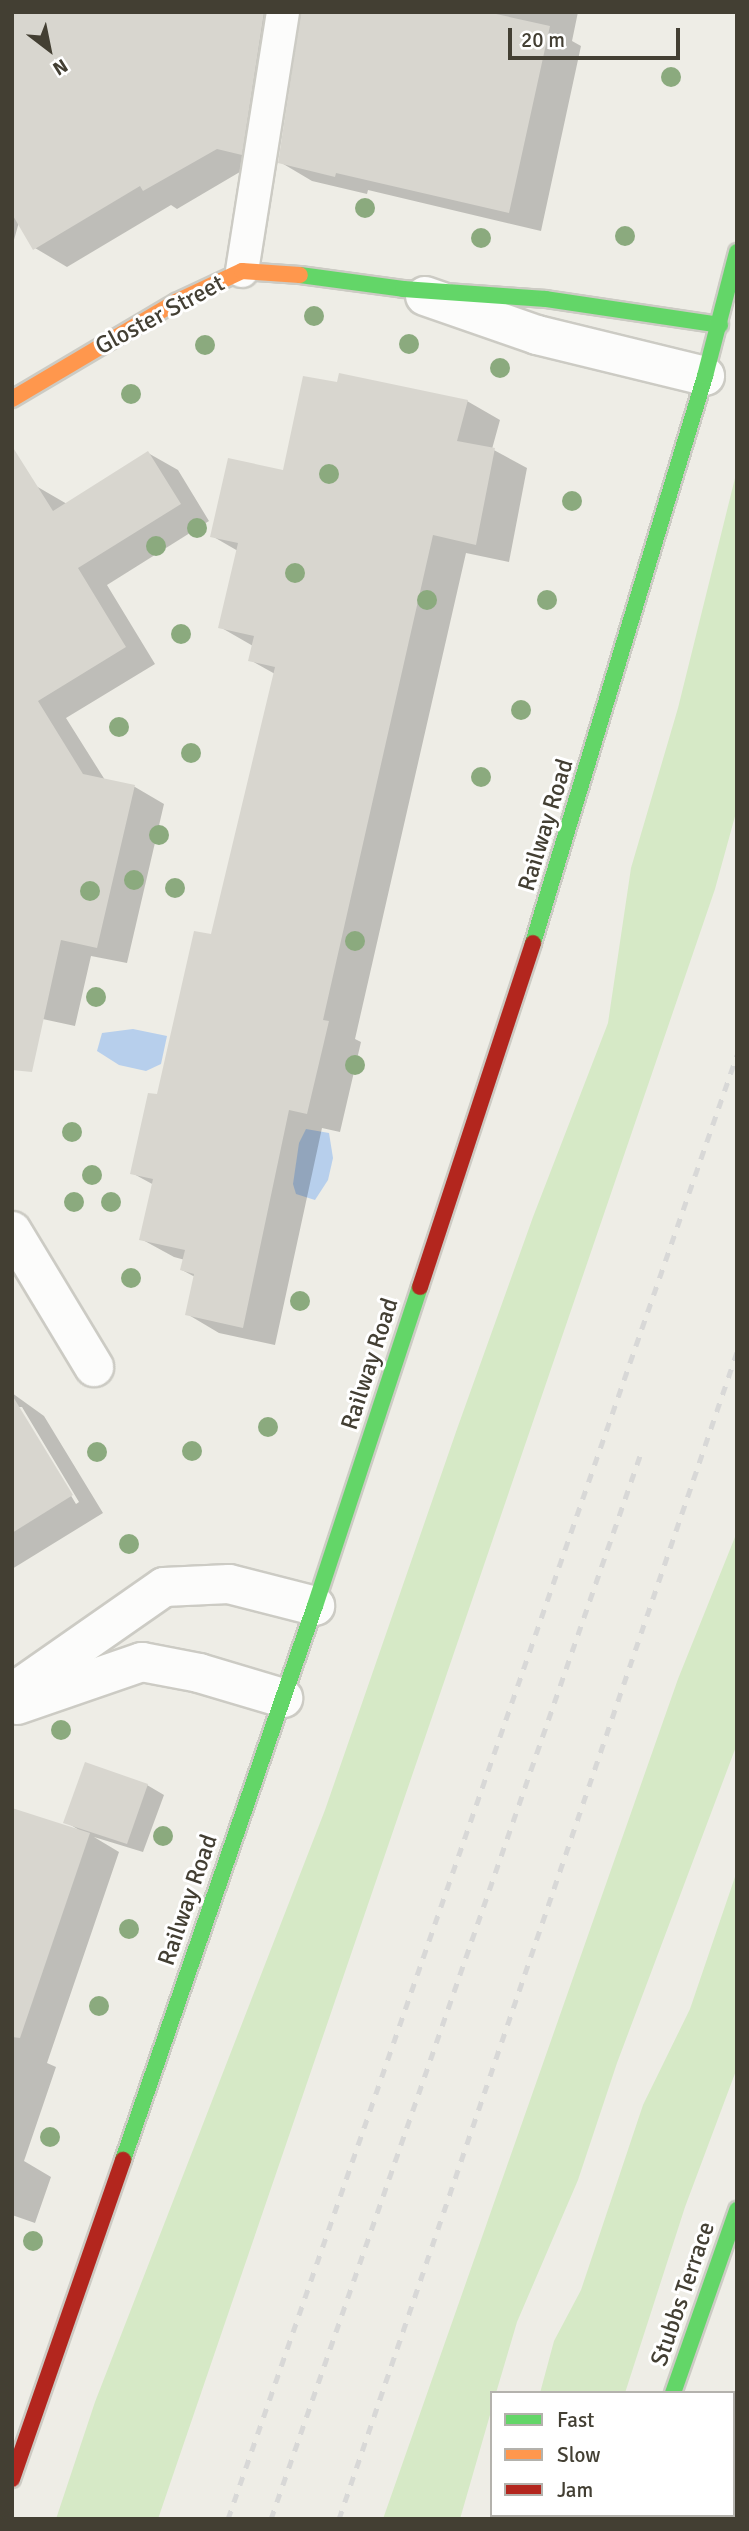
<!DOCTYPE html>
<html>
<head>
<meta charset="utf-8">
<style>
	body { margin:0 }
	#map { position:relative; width:749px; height:2531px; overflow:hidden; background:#eeede6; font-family:Signika,sans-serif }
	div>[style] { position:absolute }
	.green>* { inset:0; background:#d6e9c6 }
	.water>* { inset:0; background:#b7cfec }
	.shadow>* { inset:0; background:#0003 }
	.building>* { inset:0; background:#d8d6cf }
	.roads { filter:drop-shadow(2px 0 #cccbc4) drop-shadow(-2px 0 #cccbc4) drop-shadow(0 2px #cccbc4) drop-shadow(0 -2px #cccbc4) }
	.lane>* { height:32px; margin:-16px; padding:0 16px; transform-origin:16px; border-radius:16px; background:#fcfcfb }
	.street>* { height:38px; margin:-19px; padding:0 19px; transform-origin:19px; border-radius:19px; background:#fcfcfb }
	.fast>* { height:16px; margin:-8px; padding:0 8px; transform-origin:8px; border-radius:8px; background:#63d668 }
	.slow>* { height:16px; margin:-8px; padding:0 8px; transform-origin:8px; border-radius:8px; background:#ff974d }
	.jam>* { height:16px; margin:-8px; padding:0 8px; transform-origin:8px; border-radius:8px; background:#b3261e }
	.rail>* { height:5px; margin-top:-2.5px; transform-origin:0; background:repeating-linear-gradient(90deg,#d8d8d7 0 9px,transparent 0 18px) }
	.trees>* { width:20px; height:20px; margin:-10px; border-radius:50%; background:#8baa7e }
	span { translate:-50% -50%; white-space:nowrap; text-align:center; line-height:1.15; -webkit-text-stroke:6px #fff; paint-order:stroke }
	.street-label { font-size:24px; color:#433f33 }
	.frame { position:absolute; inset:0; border:14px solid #433f33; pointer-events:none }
	.legend { position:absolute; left:490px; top:2391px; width:245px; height:126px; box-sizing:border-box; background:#fff; border:2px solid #b4b2ad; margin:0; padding:9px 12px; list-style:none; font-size:21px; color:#433f33 }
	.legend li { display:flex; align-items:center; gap:14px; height:35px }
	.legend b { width:35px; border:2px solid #b4b2ad }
	.north { position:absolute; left:14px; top:14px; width:70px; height:70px; -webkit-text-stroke:5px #fff; paint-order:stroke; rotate:148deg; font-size:19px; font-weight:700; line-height:28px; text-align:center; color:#433f33 }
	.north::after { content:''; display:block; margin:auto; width:24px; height:32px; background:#433f33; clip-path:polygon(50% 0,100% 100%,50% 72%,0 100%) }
	.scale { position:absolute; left:508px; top:28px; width:172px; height:32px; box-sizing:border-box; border:4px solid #433f33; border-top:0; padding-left:9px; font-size:21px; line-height:24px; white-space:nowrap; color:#433f33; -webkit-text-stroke:5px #fff; paint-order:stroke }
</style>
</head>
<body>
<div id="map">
	<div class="green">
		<i style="clip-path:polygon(737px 470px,737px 809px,715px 889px,158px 2519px,56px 2519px,95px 2402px,325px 1810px,457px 1429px,533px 1217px,608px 1023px,631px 868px,678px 708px)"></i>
		<i style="clip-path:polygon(737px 1532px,737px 1744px,617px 2063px,578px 2180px,517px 2322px,496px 2393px,492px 2393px,492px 2408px,460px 2519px,383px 2519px,678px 1679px)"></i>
		<i style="clip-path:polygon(737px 1871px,737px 2068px,685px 2207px,625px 2393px,540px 2393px,554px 2341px,581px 2290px,643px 2105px,690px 2009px)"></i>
		<i style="clip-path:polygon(507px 2515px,580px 2515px,578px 2519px,506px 2519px)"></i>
	</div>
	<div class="water">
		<i style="clip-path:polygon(133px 1029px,167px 1036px,161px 1064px,146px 1071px,119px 1065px,97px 1051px,102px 1033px)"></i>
		<i style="clip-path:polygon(306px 1129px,329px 1133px,333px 1158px,328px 1180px,315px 1200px,296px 1194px,293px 1184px,299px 1143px)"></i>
	</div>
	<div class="shadow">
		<i style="clip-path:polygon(14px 12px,578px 12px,572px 41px,581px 46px,541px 231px,368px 190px,367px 194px,312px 181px,280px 162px,301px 19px,297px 28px,274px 172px,250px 166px,177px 209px,171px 205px,67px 267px,35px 248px,19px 222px,12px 247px)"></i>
		<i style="clip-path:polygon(467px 401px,500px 420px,492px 449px,527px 468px,509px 562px,466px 553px,355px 1039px,361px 1042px,340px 1132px,322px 1128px,275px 1345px,219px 1333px,187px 1314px,195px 1277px,182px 1270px,185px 1260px,174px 1257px,141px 1239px,154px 1185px,132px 1173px,212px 936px,275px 674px,250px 660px,253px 646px,220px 627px,238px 551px,212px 536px,284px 472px)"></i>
		<i style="clip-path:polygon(148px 453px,178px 470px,209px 521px,107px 585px,155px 664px,66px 718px,105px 780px,135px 787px,164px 804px,127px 963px,91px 956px,75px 1026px,24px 1015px,36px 486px,67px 504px)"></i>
		<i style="clip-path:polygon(evenodd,12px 1393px,44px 1416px,103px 1513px,12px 1569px,12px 1393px,18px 1407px,22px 1407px,79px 1502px,76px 1504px,18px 1407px)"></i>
		<i style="clip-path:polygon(147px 1785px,164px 1795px,143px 1852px,94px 1837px,119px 1852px,47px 2063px,56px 2067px,24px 2161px,51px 2177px,35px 2223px,12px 2215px,12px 1810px,79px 1830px,66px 1822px)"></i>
	</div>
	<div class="building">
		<i style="clip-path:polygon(12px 12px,264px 12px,242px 155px,217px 149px,143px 191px,140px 186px,33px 250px,12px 214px)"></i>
		<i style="clip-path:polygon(301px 12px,487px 12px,550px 26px,509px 213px,336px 173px,335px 177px,278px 163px)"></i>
		<i style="clip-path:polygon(339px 373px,468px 400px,457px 441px,495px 448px,476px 545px,433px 535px,323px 1020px,329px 1021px,307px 1114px,289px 1110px,243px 1328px,185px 1315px,194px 1274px,180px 1270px,185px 1250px,139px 1240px,153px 1179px,130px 1174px,148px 1093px,157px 1094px,194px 931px,211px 934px,275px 667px,248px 661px,254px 636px,218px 628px,238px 543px,210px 537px,228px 458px,283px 470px,303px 376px,337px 382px)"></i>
		<i style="clip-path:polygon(12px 446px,53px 511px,148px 451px,181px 504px,78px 568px,126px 647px,38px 701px,83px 774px,135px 785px,97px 948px,61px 940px,32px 1072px,12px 1070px)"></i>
		<i style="clip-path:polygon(12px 1395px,73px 1495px,12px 1533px)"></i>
		<i style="clip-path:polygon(85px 1762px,148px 1784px,127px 1844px,63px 1823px)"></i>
		<i style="clip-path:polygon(12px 1808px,90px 1833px,20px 2038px,12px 2037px)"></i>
	</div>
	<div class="roads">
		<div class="lane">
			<i style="left:242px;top:271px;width:262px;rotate:-81deg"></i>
		</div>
		<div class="street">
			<i style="left:425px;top:296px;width:119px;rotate:19.2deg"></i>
			<i style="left:537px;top:335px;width:173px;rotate:13.7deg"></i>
			<i style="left:12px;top:1231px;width:159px;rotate:58.9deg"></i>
			<i style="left:12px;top:1693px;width:185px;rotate:-34.9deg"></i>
			<i style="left:164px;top:1587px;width:65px;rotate:-2.6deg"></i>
			<i style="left:229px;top:1584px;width:89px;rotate:14.3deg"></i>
			<i style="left:17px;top:1705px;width:132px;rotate:-19deg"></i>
			<i style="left:142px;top:1662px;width:58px;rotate:10.9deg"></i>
			<i style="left:199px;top:1673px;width:88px;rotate:16.6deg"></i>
		</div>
		<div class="fast">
			<i style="left:300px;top:275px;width:104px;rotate:7.7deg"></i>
			<i style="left:403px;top:289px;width:143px;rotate:4deg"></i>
			<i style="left:546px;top:299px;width:176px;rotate:8.5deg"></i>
			<i style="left:533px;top:943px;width:593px;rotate:-73.12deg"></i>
			<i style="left:705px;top:376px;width:128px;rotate:-75.5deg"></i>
			<i style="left:123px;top:2160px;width:586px;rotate:-70.89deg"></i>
			<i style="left:315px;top:1606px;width:336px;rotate:-71.8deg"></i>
			<i style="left:673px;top:2393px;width:194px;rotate:-70.7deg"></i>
			<i style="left:629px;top:2519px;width:4px;rotate:-76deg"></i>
		</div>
		<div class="slow">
			<i style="left:12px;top:399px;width:191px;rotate:-30.6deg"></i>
			<i style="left:176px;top:302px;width:73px;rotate:-25.2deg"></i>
			<i style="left:242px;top:271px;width:58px;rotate:3.9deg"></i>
		</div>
		<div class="jam">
			<i style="left:420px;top:1287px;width:362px;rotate:-71.8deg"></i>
			<i style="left:12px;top:2479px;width:338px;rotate:-70.8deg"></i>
		</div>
	</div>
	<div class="rail">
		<i style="left:228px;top:2519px;width:1550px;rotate:-70.83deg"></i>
		<i style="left:271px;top:2519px;width:1128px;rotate:-70.86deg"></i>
		<i style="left:339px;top:2519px;width:1233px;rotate:-71.17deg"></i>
	</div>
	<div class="trees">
		<i style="left:671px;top:77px"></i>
		<i style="left:365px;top:208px"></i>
		<i style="left:625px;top:236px"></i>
		<i style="left:481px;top:238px"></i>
		<i style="left:314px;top:316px"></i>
		<i style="left:409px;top:344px"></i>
		<i style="left:205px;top:345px"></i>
		<i style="left:500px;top:368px"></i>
		<i style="left:131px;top:394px"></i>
		<i style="left:329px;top:474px"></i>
		<i style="left:572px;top:501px"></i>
		<i style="left:197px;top:528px"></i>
		<i style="left:156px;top:546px"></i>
		<i style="left:295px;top:573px"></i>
		<i style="left:427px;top:600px"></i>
		<i style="left:547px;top:600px"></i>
		<i style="left:181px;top:634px"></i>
		<i style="left:521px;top:710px"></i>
		<i style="left:119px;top:727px"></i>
		<i style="left:191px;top:753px"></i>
		<i style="left:481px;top:777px"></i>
		<i style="left:159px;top:835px"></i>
		<i style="left:134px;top:880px"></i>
		<i style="left:175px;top:888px"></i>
		<i style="left:90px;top:891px"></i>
		<i style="left:355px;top:941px"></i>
		<i style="left:96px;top:997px"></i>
		<i style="left:355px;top:1065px"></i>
		<i style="left:72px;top:1132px"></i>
		<i style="left:92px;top:1175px"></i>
		<i style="left:74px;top:1202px"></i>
		<i style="left:111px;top:1202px"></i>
		<i style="left:131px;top:1278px"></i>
		<i style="left:300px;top:1301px"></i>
		<i style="left:268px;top:1427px"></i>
		<i style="left:192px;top:1451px"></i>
		<i style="left:97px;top:1452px"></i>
		<i style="left:129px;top:1544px"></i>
		<i style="left:61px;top:1730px"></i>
		<i style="left:163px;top:1836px"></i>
		<i style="left:129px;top:1929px"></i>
		<i style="left:99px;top:2006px"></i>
		<i style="left:50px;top:2137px"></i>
		<i style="left:33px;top:2241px"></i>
	</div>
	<div class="street-label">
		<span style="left:160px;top:315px;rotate:-28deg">Gloster Street</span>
		<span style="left:546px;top:825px;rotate:-73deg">Railway Road</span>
		<span style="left:370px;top:1364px;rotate:-72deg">Railway Road</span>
		<span style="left:188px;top:1900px;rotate:-71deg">Railway Road</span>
		<span style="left:683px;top:2294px;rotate:-71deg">Stubbs Terrace</span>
	</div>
	<div class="frame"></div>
	<ul class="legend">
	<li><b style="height:9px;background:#63d668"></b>Fast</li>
	<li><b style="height:9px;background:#ff974d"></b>Slow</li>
	<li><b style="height:9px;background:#b3261e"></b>Jam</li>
	</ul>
	<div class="north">N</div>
	<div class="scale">20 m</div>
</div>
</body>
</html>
